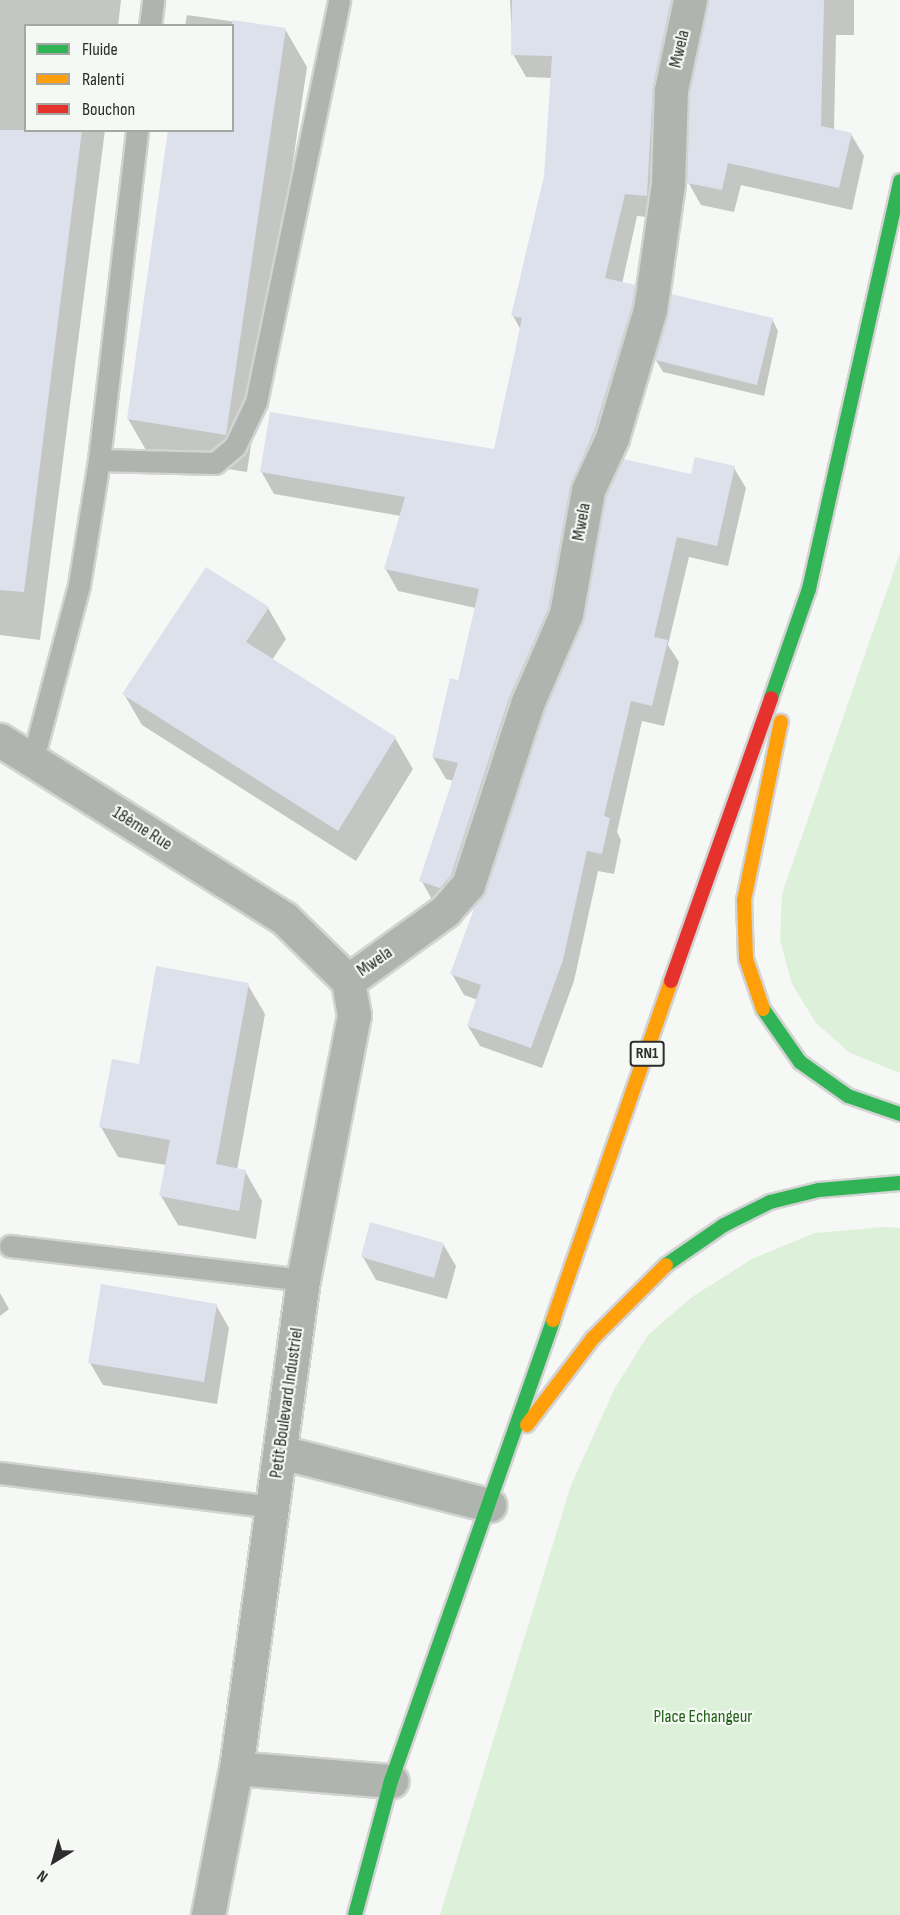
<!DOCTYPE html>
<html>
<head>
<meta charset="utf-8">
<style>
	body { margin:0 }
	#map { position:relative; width:900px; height:1915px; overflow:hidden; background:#f6f8f5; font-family:"Sofia Sans Condensed",sans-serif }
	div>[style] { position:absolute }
	.green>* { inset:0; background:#ddf0d9 }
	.shadow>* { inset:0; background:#0003 }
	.building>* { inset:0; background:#dde1ec }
	.roads { filter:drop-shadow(2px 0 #d2d3d2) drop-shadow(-2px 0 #d2d3d2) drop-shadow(0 2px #d2d3d2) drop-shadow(0 -2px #d2d3d2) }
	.lane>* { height:21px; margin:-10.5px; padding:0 10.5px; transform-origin:10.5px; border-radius:10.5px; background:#afb5ae }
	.street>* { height:33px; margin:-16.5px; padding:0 16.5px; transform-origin:16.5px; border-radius:16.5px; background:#afb5ae }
	.fast>* { height:14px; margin:-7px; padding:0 7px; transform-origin:7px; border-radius:7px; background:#30b455 }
	.slow>* { height:14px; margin:-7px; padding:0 7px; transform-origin:7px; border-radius:7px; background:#ff9f0a }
	.jam>* { height:14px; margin:-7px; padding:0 7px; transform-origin:7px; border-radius:7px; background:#e5322d }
	span { translate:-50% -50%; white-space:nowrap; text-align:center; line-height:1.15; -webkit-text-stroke:4.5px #f5f9f4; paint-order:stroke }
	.shield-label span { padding:2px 4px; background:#f5f9f4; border:2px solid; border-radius:4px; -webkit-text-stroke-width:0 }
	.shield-label { font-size:16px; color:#2c2d2c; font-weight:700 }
	.street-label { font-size:18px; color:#2c2d2c }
	.park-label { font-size:18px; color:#236118 }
	.legend { position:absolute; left:24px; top:24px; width:210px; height:108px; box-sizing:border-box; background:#f5f9f4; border:2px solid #a5a7a4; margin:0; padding:8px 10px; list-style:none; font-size:18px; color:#2c2d2c }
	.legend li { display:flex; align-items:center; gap:12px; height:30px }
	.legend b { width:30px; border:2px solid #a5a7a4 }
	.north { position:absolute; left:24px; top:1831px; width:60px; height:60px; -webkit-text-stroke:4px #f5f9f4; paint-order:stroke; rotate:217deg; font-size:16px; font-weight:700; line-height:24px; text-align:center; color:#2c2d2c }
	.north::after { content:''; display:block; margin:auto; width:21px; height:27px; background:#2c2d2c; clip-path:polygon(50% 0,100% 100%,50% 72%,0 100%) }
</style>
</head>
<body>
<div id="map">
	<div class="green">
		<i style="clip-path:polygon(900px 553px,900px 1073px,850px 1053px,816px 1023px,792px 984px,780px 940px,782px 894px)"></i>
		<i style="clip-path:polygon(884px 1227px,900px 1228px,900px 1915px,440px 1915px,571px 1485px,615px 1388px,648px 1335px,692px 1297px,752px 1259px,815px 1233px)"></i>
	</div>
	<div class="shadow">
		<i style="clip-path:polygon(0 0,121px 0,118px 26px,26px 26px,26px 130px,105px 130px,40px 640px,0 635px)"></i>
		<i style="clip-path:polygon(510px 0,854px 0,854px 35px,836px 35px,834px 130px,851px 134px,864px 156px,852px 210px,741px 185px,734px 212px,701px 205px,688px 182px,709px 7px,697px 4px,659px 218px,637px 216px,622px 284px,634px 287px,647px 309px,464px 898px,434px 903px,421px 880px,454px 781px,446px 779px,433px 757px,459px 682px,476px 608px,398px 591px,385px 568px,401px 516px,274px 494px,261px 471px,495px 451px,521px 330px,513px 316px,545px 176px,552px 78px,526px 77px,513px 54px)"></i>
		<i style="clip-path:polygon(187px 15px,285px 29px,307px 67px,247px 472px,150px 457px,128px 419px,232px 130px,232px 26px,185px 26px)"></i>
		<i style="clip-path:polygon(772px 319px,778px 331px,764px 396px,663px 372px,656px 360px)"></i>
		<i style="clip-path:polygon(734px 468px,746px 488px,728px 566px,689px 557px,668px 645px,679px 662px,664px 726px,642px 721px,617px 832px,621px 840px,614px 874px,598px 871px,574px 981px,542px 1068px,480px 1046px,468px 1026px,478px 1000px,464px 995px,452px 974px,487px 892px,692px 475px)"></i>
		<i style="clip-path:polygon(268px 608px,286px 639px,272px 660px,395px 738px,413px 769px,356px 861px,142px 725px,124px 694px)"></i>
		<i style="clip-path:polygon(248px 985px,265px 1014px,237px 1170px,245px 1171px,262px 1201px,256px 1239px,178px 1225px,161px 1196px,166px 1165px,118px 1157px,101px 1127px,140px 1066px)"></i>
		<i style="clip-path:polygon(443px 1244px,456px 1266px,447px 1299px,376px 1280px,363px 1257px)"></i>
		<i style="clip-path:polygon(0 1293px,9px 1309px,0 1316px)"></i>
		<i style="clip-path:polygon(216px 1305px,229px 1328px,217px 1404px,103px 1385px,90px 1363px)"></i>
	</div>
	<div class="building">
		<i style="clip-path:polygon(512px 0,671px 0,653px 86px,647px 196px,625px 194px,605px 278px,635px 285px,632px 306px,594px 431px,570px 487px,548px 609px,509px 698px,451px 875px,440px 888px,419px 881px,458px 763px,432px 757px,450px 678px,458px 680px,479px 589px,384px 569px,405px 497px,260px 472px,270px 412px,494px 449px,522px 318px,511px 316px,544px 176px,552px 56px,511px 55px)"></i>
		<i style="clip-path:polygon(708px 0,824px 0,821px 126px,852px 133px,839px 188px,728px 163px,722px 190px,687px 183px,690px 92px)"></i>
		<i style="clip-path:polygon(232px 20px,286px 28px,226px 435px,127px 419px,168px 130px,232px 130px)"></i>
		<i style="clip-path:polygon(0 130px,82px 130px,24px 592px,0 590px)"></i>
		<i style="clip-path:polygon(671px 294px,773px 318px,757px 385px,655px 360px)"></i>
		<i style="clip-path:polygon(695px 457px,735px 466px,717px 546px,677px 537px,654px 637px,668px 640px,652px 706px,631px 701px,604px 816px,610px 818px,602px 854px,587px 851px,563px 960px,531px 1048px,467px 1026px,481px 985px,450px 974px,475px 906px,486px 891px,545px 711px,583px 621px,606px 496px,623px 459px,691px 474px)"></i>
		<i style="clip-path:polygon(206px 567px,269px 607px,246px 642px,396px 737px,338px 831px,122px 694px)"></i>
		<i style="clip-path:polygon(156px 966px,249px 983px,216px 1164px,246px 1170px,239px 1211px,159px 1196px,170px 1140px,99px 1127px,112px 1059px,139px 1064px)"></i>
		<i style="clip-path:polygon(370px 1222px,444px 1243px,434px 1278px,361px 1257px)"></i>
		<i style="clip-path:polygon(101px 1284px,217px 1304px,204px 1382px,88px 1363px)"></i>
	</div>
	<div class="roads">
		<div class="lane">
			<i style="left:150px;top:26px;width:26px;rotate:-83deg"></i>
			<i style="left:99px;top:460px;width:116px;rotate:1.5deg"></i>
			<i style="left:215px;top:463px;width:26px;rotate:-40deg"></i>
			<i style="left:235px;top:446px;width:49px;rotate:-64.5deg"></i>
			<i style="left:256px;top:402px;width:410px;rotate:-78.3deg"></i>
			<i style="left:32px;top:762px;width:183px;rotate:-75.1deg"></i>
			<i style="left:79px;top:585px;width:127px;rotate:-80.9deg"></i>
			<i style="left:99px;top:460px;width:332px;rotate:-83.4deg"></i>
			<i style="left:10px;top:1246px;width:295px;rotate:6.6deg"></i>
			<i style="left:0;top:1473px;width:275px;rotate:7.1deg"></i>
		</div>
		<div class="street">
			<i style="left:0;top:740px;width:335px;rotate:32.1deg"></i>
			<i style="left:284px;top:918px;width:90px;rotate:44.5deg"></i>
			<i style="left:348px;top:981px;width:35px;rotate:80deg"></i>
			<i style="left:354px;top:1015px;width:270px;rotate:100.9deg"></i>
			<i style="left:303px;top:1280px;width:493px;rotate:97.8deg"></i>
			<i style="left:236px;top:1768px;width:150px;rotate:100.8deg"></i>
			<i style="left:348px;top:981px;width:120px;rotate:-35.8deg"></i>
			<i style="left:445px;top:911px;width:35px;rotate:-49deg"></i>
			<i style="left:468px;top:885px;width:190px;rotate:-71.9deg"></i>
			<i style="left:527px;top:704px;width:98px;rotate:-66.6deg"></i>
			<i style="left:566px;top:614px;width:126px;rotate:-79.9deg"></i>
			<i style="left:588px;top:490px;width:57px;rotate:-65.2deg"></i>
			<i style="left:612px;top:438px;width:134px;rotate:-73.5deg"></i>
			<i style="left:650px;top:310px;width:127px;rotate:-81.9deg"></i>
			<i style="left:668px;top:184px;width:94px;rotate:-88.2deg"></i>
			<i style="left:671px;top:90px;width:92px;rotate:-78.1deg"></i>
			<i style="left:281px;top:1452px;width:215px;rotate:14.3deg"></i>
			<i style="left:236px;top:1768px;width:156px;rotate:4.8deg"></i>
		</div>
		<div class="fast">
			<i style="left:771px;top:698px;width:115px;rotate:-70.8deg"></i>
			<i style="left:809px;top:589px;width:418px;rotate:-77.4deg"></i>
			<i style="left:763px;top:1009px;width:65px;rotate:55.1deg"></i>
			<i style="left:800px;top:1062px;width:59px;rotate:35.3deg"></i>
			<i style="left:848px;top:1096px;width:55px;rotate:19.1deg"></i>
			<i style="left:666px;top:1265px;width:70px;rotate:-34.6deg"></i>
			<i style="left:724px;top:1225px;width:51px;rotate:-26.6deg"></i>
			<i style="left:770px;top:1202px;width:50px;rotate:-13.8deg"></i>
			<i style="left:819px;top:1190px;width:81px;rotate:-4.9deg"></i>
			<i style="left:355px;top:1915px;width:139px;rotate:-75deg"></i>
			<i style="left:391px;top:1781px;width:489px;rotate:-70.6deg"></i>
		</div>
		<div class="slow">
			<i style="left:763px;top:1009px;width:53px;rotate:-108.8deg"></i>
			<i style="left:746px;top:959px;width:59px;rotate:-91.9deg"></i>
			<i style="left:744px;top:900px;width:182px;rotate:-78.3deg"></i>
			<i style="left:553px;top:1320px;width:359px;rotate:-70.8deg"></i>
			<i style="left:527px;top:1425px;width:109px;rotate:-52.8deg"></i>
			<i style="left:593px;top:1338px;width:103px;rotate:-45deg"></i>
		</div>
		<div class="jam">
			<i style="left:671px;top:981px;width:300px;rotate:-70.5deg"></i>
		</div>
	</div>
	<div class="shield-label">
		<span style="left:647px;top:1054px">RN1</span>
	</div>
	<div class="street-label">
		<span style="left:680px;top:49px;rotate:-77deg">Mwela</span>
		<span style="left:582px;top:522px;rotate:-80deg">Mwela</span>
		<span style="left:142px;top:829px;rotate:32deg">18ème Rue</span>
		<span style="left:375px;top:962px;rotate:-35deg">Mwela</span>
		<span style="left:287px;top:1403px;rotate:-82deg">Petit Boulevard Industriel</span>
	</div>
	<div class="park-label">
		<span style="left:703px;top:1717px">Place Echangeur</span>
	</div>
	<ul class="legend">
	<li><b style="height:8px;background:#30b455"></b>Fluide</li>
	<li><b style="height:8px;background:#ff9f0a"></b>Ralenti</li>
	<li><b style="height:8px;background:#e5322d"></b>Bouchon</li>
	</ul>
	<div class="north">N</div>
</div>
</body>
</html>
